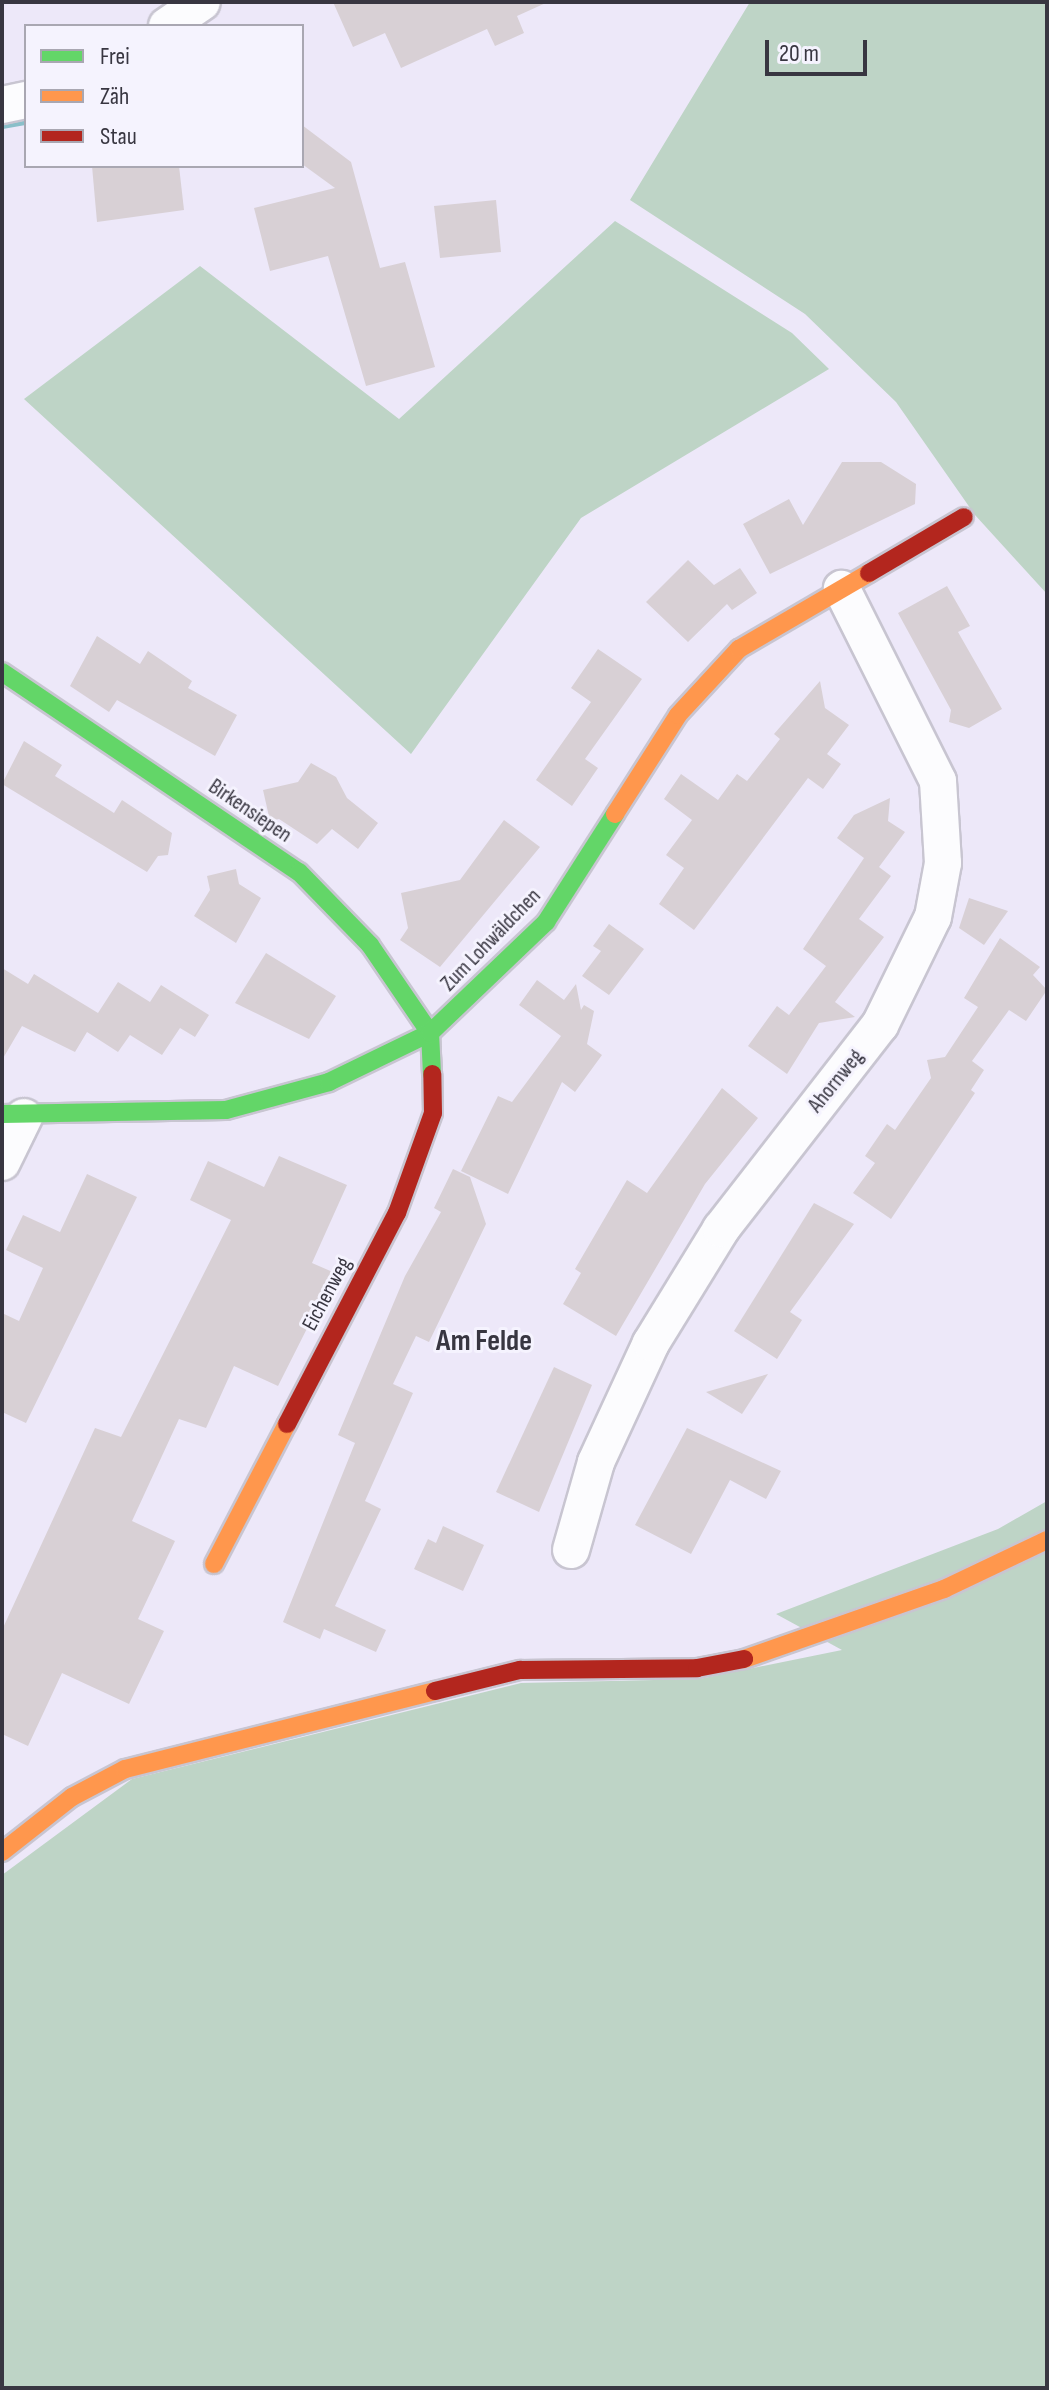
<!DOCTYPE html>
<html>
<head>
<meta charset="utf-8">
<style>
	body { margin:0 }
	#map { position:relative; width:1049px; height:2390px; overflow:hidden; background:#ede8f9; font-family:"Sofia Sans Condensed",sans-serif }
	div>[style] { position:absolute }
	.green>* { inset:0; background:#bed4c6 }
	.stream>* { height:10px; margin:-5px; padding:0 5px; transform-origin:5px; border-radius:5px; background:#8abfc9 }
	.building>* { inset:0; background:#d8d0d5 }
	.roads { filter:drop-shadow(2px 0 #c8c5d1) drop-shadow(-2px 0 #c8c5d1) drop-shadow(0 2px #c8c5d1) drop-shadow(0 -2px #c8c5d1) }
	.street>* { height:36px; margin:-18px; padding:0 18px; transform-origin:18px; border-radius:18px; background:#fcfcfe }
	.fast>* { height:18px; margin:-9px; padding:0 9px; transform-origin:9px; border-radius:9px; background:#63d668 }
	.slow>* { height:18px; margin:-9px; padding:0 9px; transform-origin:9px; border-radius:9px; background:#ff974d }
	.jam>* { height:18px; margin:-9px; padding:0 9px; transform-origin:9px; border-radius:9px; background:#b3261e }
	span { translate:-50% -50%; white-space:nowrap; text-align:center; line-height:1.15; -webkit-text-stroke:6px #f5f3fe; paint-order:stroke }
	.street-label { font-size:22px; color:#383641 }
	.district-label { font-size:30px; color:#383641; font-weight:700 }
	.frame { position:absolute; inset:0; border:4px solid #383641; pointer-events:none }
	.legend { position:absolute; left:24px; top:24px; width:280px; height:144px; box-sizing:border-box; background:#f5f3fe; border:2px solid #a9a7b2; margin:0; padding:10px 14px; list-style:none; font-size:24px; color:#383641 }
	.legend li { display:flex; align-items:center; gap:16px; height:40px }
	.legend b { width:40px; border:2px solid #a9a7b2 }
	.scale { position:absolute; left:765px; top:40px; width:102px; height:36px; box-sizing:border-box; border:4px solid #383641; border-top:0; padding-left:10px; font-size:24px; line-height:28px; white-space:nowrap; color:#383641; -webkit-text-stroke:6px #f5f3fe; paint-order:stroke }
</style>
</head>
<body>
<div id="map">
	<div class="green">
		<i style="clip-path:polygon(750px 2px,1047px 2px,1047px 594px,975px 515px,896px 402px,805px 314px,630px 200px)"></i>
		<i style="clip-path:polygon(615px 221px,792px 333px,829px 369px,581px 518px,411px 754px,24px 399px,200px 266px,399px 419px)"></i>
		<i style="clip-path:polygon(1047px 1501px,1047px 2388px,2px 2388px,2px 1875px,132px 1779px,521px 1683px,699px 1679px,842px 1650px,776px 1614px,998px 1529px)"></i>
	</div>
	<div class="stream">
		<i style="left:2px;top:124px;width:23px;rotate:-10deg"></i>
	</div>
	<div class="building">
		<i style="clip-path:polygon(333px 2px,548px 2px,517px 16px,524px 33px,495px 46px,487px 29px,401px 68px,385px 33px,353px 47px)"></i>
		<i style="clip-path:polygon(302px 125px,351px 162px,380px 268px,405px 262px,435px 367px,366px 386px,328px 256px,270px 271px,254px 208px,335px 188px,302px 164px)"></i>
		<i style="clip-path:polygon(92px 166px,179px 166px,184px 210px,97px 222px)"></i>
		<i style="clip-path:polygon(496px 200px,501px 252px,440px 258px,434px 206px)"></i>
		<i style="clip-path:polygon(842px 462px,881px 462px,916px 484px,915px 504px,770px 574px,743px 524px,789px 499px,803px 525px)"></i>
		<i style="clip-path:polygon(688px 560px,714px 585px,740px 568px,757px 593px,732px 610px,727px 604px,688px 642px,646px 602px)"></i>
		<i style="clip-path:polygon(947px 586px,970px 626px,958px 632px,1002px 709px,969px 728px,949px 722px,951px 710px,898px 613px)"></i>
		<i style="clip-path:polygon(97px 636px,140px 664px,148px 651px,192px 681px,188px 688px,237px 715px,215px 756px,117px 700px,109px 712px,70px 686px)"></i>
		<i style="clip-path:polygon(598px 649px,642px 679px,585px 759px,598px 768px,572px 806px,536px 780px,591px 702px,571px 688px)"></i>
		<i style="clip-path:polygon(820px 681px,825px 708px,849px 725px,827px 754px,841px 764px,823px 789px,808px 778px,694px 930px,659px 904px,684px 868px,666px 855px,692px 820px,664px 799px,681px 774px,718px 800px,737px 774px,747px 781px,780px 739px,774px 734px)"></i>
		<i style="clip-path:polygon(24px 741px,62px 765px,55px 776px,114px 813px,122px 800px,172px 833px,168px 855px,158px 856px,147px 872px,2px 784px)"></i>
		<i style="clip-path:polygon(311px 763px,336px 777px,347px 798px,378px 823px,358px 849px,332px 829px,317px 844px,279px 819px,270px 821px,263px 790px,298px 782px)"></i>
		<i style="clip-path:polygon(890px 798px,888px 821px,905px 832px,879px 867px,891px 876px,859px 919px,884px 937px,835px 1002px,855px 1017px,819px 1023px,787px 1074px,748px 1046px,777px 1006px,789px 1015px,826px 966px,803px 949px,864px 858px,837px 838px,854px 815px)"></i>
		<i style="clip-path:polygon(504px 820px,540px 847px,440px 967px,400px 940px,408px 928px,401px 893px,460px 880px)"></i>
		<i style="clip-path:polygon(236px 869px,239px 884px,261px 898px,236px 943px,194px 916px,210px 890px,207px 876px)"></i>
		<i style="clip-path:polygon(969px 898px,1008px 911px,984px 945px,959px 928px)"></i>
		<i style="clip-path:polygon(609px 924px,644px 949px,609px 995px,582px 976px,601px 951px,593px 946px)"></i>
		<i style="clip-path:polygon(1000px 938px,1040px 967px,1033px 975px,1047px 990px,1026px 1021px,1009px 1010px,972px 1061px,984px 1070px,971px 1090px,975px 1093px,891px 1219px,853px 1193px,875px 1163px,865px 1156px,887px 1124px,895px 1130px,931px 1078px,927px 1060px,945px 1057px,978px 1007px,964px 998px)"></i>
		<i style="clip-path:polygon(266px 953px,336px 996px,309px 1039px,235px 1003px)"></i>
		<i style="clip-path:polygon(2px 968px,28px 984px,34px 974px,98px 1013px,118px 982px,150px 1002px,161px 985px,209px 1015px,195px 1037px,180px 1028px,162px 1055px,130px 1035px,118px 1052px,87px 1032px,75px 1052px,22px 1026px,2px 1060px)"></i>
		<i style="clip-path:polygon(537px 980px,564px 1000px,576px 984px,581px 1010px,584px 1005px,594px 1011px,587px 1044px,602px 1055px,575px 1092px,562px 1082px,508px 1194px,461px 1171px,498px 1096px,512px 1102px,561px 1036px,519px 1005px)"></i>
		<i style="clip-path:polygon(722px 1088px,758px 1118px,705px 1184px,616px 1336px,563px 1304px,581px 1273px,575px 1269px,627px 1180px,647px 1193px)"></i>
		<i style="clip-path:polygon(279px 1156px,347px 1185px,312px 1263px,335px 1273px,278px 1386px,234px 1366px,206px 1428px,179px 1419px,132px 1521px,175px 1541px,138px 1619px,164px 1631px,129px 1704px,62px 1673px,28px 1746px,2px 1734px,2px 1630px,95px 1428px,121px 1437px,231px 1220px,190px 1200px,208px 1161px,264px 1187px)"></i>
		<i style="clip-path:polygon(453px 1169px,470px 1177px,486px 1224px,429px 1342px,416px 1336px,393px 1384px,413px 1393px,365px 1501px,381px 1509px,335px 1606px,386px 1630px,376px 1652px,324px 1629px,320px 1639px,283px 1622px,355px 1443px,338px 1435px,405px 1276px,441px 1212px,434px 1208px)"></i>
		<i style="clip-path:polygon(87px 1174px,137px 1197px,26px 1423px,2px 1412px,2px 1313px,19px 1321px,43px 1268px,6px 1250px,23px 1215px,60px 1232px)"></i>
		<i style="clip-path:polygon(814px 1203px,854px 1224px,790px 1312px,802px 1320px,777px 1359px,734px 1331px)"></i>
		<i style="clip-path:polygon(554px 1367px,592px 1385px,539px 1512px,496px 1492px)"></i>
		<i style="clip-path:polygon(768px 1374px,742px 1414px,706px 1392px)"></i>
		<i style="clip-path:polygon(687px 1428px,781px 1471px,766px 1499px,730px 1480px,691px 1554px,635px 1525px)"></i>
		<i style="clip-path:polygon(443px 1526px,484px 1545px,463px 1591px,414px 1569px,428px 1539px,436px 1543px)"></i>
	</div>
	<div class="roads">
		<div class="street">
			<i style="left:167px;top:26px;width:42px;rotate:-34.4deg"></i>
			<i style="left:2px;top:105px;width:25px;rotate:-12deg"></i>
			<i style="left:2px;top:1162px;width:50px;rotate:-63.9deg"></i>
			<i style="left:571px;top:1550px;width:91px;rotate:-74.1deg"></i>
			<i style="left:596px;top:1462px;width:131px;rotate:-65.2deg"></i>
			<i style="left:651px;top:1343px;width:134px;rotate:-58.4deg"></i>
			<i style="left:721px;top:1229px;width:259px;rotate:-52.1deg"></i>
			<i style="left:880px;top:1025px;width:120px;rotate:-63.9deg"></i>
			<i style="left:933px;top:917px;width:55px;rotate:-79.5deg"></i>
			<i style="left:943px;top:863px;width:82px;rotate:-93.5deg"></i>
			<i style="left:938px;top:781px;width:215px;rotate:-116.6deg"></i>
		</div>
		<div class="fast">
			<i style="left:2px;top:672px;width:358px;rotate:34deg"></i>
			<i style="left:299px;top:872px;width:102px;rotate:45.8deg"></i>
			<i style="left:370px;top:945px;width:107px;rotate:55.7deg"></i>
			<i style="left:430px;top:1033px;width:41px;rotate:87.2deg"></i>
			<i style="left:2px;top:1114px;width:224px;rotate:-1deg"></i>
			<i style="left:226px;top:1110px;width:107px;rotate:-15.2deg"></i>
			<i style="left:329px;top:1082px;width:112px;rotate:-25.9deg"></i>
			<i style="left:430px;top:1033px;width:161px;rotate:-43.7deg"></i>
			<i style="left:546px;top:922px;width:128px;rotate:-57.4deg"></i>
		</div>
		<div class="slow">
			<i style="left:615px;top:814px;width:117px;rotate:-57.5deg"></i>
			<i style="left:678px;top:715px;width:90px;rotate:-47.3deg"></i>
			<i style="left:739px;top:649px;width:151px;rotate:-30.3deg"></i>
			<i style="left:214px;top:1564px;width:158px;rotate:-62.5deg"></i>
			<i style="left:744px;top:1659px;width:212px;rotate:-19.3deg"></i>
			<i style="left:944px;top:1589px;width:114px;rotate:-25.4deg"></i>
			<i style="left:2px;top:1852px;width:89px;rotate:-38.2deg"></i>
			<i style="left:72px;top:1797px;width:60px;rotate:-27.8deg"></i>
			<i style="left:125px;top:1769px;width:320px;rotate:-14.1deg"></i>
		</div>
		<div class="jam">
			<i style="left:869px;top:573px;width:110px;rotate:-30.5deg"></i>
			<i style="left:287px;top:1424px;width:238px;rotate:-62.5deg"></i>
			<i style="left:397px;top:1213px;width:106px;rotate:-70.2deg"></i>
			<i style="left:433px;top:1113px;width:39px;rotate:-91deg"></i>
			<i style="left:435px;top:1691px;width:88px;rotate:-13.9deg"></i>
			<i style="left:520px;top:1670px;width:177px;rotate:-0.6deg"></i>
			<i style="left:697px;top:1668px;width:48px;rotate:-10.8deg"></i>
		</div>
	</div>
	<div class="street-label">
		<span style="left:250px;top:811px;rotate:34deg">Birkensiepen</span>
		<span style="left:491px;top:940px;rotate:-46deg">Zum Lohwäldchen</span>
		<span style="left:836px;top:1081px;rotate:-51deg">Ahornweg</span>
		<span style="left:327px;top:1294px;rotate:-62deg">Eichenweg</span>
	</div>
	<div class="district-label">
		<span style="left:484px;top:1341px">Am Felde</span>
	</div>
	<div class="frame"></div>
	<ul class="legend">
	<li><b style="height:10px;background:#63d668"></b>Frei</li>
	<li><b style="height:10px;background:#ff974d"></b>Zäh</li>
	<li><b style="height:10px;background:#b3261e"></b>Stau</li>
	</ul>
	<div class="scale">20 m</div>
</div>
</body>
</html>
